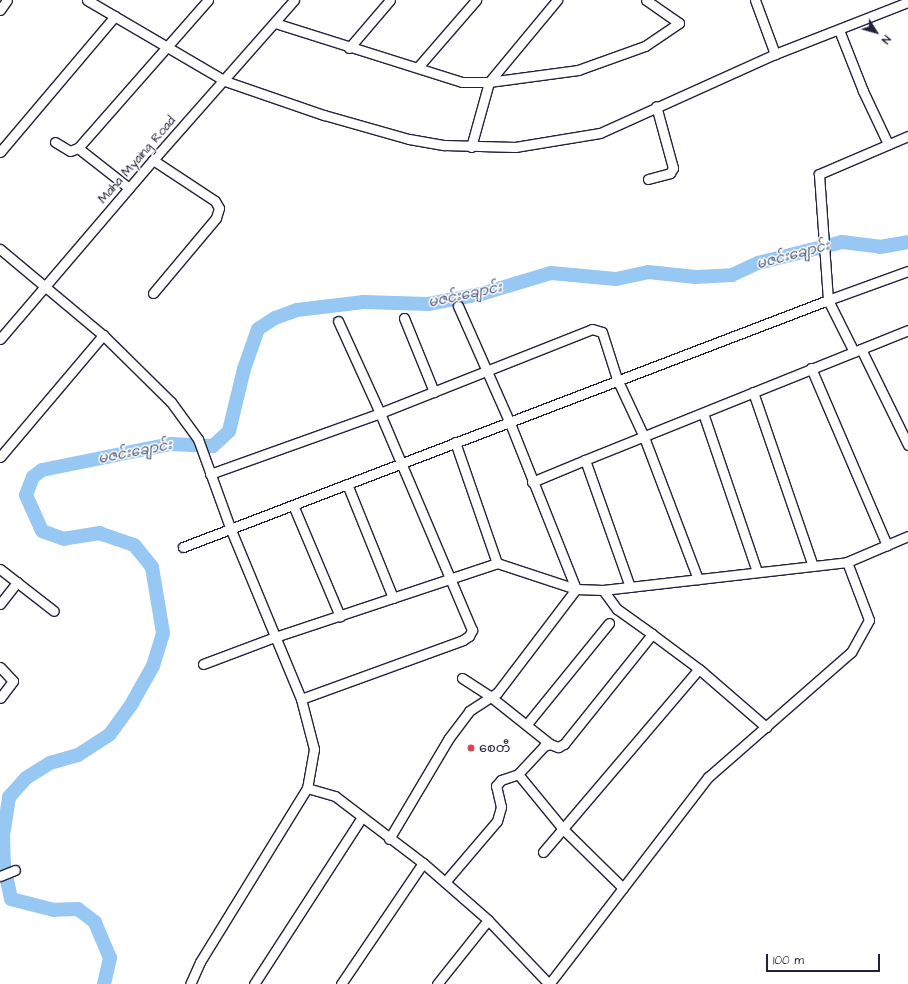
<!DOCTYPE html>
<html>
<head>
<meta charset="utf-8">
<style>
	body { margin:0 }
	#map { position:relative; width:908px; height:984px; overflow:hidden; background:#fff; font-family:"Architects Daughter","Noto Sans Myanmar",sans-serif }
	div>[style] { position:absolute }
	.river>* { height:14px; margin:-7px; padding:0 7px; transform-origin:7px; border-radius:7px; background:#97c7f3 }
	.roads { filter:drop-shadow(1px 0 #22223b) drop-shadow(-1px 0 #22223b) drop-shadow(0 1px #22223b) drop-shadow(0 -1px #22223b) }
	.minor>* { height:9px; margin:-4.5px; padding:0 4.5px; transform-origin:4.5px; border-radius:4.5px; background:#fff }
	.dots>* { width:11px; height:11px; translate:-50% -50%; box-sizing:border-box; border:2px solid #fff; border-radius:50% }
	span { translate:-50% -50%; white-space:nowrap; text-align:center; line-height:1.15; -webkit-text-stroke:3px #fff; paint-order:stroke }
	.street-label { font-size:13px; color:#22223b }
	.poi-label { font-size:13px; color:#22223b }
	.left { translate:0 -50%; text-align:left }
	.water-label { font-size:14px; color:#4b5c7b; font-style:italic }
	.north { position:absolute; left:856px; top:12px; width:40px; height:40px; -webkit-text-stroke:3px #fff; paint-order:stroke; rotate:127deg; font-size:11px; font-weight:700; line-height:16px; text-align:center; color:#22223b }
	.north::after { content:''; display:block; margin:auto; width:14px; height:18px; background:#22223b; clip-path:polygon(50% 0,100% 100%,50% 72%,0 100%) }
	.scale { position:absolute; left:766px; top:954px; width:114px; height:18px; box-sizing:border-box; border:2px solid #22223b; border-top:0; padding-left:5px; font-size:12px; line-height:14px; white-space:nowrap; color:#22223b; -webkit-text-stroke:3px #fff; paint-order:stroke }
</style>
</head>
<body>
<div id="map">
	<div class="river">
		<i style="left:104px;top:984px;width:27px;rotate:-77deg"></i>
		<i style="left:110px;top:958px;width:39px;rotate:-113deg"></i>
		<i style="left:95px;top:922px;width:21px;rotate:-143deg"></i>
		<i style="left:78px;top:909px;width:24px;rotate:178deg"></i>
		<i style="left:54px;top:910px;width:44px;rotate:-165.7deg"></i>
		<i style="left:11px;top:899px;width:34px;rotate:-102deg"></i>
		<i style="left:4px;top:866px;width:30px;rotate:-92deg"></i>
		<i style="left:3px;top:836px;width:39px;rotate:-81deg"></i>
		<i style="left:9px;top:797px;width:25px;rotate:-48deg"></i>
		<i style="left:26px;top:778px;width:28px;rotate:-32deg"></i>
		<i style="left:50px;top:763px;width:29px;rotate:-16deg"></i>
		<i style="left:78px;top:755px;width:38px;rotate:-33deg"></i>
		<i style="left:110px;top:734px;width:36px;rotate:-54deg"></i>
		<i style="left:131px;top:705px;width:45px;rotate:-60.6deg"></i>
		<i style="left:153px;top:666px;width:34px;rotate:-73deg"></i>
		<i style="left:163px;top:633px;width:67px;rotate:-99.5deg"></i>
		<i style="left:152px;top:567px;width:28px;rotate:-129deg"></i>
		<i style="left:134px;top:545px;width:36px;rotate:-161deg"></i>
		<i style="left:100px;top:533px;width:36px;rotate:171deg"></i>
		<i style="left:64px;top:539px;width:23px;rotate:-160deg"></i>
		<i style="left:42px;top:531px;width:39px;rotate:-114deg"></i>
		<i style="left:26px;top:495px;width:19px;rotate:-69deg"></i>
		<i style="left:33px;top:477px;width:11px;rotate:-38deg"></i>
		<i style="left:42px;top:470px;width:132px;rotate:-11.4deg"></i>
		<i style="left:171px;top:444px;width:42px;rotate:2.7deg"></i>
		<i style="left:213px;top:446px;width:22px;rotate:-43deg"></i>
		<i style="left:229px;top:431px;width:64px;rotate:-76.4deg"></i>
		<i style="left:244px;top:369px;width:42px;rotate:-70.7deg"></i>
		<i style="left:258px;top:329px;width:20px;rotate:-33deg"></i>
		<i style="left:275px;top:318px;width:23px;rotate:-20deg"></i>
		<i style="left:297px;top:310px;width:67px;rotate:-6.8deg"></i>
		<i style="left:364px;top:302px;width:64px;rotate:1.8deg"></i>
		<i style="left:428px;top:304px;width:54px;rotate:-10.7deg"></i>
		<i style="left:481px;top:294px;width:73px;rotate:-16.7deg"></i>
		<i style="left:551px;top:273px;width:65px;rotate:5.3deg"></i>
		<i style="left:616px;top:279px;width:33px;rotate:-12deg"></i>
		<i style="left:648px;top:272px;width:48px;rotate:5.9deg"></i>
		<i style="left:696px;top:277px;width:36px;rotate:-3deg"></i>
		<i style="left:732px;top:275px;width:29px;rotate:-25deg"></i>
		<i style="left:758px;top:263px;width:87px;rotate:-14deg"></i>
		<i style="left:842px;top:242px;width:38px;rotate:7deg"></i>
		<i style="left:880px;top:247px;width:28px;rotate:-10deg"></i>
	</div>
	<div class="roads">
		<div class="minor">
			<i style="left:87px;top:0;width:160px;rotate:30.4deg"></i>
			<i style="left:225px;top:81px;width:105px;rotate:19deg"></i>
			<i style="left:324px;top:115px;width:88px;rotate:15.8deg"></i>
			<i style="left:409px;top:139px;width:36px;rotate:10deg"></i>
			<i style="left:444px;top:145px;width:71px;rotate:1.6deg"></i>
			<i style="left:515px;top:147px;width:86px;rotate:-9.4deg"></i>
			<i style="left:600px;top:133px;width:192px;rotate:-24.3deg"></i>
			<i style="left:775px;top:54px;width:143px;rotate:-21.4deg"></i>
			<i style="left:755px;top:0;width:58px;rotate:69.7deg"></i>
			<i style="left:0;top:10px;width:12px;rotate:-55deg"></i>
			<i style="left:275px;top:23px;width:196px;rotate:17.5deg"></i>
			<i style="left:462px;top:82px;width:27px"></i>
			<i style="left:489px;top:82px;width:90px;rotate:-7.7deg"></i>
			<i style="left:578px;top:70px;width:71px;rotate:-19.7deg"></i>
			<i style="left:645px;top:46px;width:41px;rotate:-34.1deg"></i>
			<i style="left:679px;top:23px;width:40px;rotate:-145.1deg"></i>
			<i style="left:839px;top:30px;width:66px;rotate:68.5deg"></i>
			<i style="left:863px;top:91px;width:59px;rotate:64.7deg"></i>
			<i style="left:349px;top:48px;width:63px;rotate:-49.5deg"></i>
			<i style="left:418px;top:67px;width:89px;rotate:-49.1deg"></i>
			<i style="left:55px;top:142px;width:17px;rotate:31deg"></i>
			<i style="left:70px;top:151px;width:9px;rotate:-21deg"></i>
			<i style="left:471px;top:147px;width:67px;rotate:-74.5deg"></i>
			<i style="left:489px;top:82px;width:107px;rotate:-50.3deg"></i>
			<i style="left:0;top:152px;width:178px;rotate:-49.8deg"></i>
			<i style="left:153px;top:160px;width:74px;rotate:33.5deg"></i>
			<i style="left:215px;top:201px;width:8px;rotate:60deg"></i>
			<i style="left:219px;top:208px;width:10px;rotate:107deg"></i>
			<i style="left:216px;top:218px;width:98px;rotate:130deg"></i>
			<i style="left:648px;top:179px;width:23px;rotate:-15deg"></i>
			<i style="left:670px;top:173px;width:6px;rotate:-59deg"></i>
			<i style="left:673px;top:168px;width:64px;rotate:-105.3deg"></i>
			<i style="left:129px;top:188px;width:65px;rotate:-141.9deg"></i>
			<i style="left:78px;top:148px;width:197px;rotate:-48.7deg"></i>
			<i style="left:0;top:249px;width:134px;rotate:39.9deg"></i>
			<i style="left:103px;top:335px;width:95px;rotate:44.6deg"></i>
			<i style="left:171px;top:402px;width:46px;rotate:53.9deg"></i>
			<i style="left:198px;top:439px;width:97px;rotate:70.1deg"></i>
			<i style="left:231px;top:530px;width:183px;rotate:67.5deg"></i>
			<i style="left:301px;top:699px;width:52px;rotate:75.4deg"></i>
			<i style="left:314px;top:749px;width:40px;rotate:100deg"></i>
			<i style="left:307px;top:788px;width:204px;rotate:121.6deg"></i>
			<i style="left:200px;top:962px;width:24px;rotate:114deg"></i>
			<i style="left:404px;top:318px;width:80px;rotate:67.9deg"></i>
			<i style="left:0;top:339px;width:235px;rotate:-49.5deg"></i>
			<i style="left:153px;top:160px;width:213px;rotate:-48.6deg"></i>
			<i style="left:861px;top:349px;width:107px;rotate:63.9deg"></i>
			<i style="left:854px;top:352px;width:58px;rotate:-116.6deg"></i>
			<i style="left:828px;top:300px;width:85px;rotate:-19.9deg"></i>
			<i style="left:811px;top:368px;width:193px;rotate:66.8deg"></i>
			<i style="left:753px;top:392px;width:184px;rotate:71deg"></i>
			<i style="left:703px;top:413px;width:168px;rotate:71.2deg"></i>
			<i style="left:455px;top:442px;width:128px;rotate:70.9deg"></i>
			<i style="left:0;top:457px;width:160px;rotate:-49.8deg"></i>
			<i style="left:210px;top:474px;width:181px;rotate:-19.7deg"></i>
			<i style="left:380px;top:413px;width:228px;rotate:-21.6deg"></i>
			<i style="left:592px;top:329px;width:10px;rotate:17deg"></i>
			<i style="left:602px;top:332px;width:49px;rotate:72.3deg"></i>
			<i style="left:617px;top:379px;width:64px;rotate:65deg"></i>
			<i style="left:644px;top:437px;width:152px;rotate:69.2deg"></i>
			<i style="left:532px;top:482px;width:57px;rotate:-22.5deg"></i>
			<i style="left:347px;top:484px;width:123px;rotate:68deg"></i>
			<i style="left:293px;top:505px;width:121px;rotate:67.1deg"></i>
			<i style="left:183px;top:547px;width:691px;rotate:-20.95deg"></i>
			<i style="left:828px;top:300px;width:126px;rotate:-94.1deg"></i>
			<i style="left:819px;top:174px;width:97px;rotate:-23.1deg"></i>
			<i style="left:847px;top:562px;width:66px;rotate:-23.1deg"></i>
			<i style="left:0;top:569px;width:68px;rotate:37.9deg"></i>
			<i style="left:630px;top:587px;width:135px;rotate:-109.5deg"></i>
			<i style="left:585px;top:460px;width:348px;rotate:-21.9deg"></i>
			<i style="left:603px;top:590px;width:24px;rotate:54deg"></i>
			<i style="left:617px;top:609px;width:43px;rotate:35.5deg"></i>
			<i style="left:0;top:604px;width:28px;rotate:-52deg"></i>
			<i style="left:203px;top:664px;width:77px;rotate:-20.6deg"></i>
			<i style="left:275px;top:637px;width:234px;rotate:-18.4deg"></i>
			<i style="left:497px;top:563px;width:83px;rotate:18.2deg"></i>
			<i style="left:576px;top:589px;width:27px;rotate:2deg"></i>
			<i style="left:603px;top:590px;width:246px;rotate:-6.5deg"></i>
			<i style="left:847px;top:562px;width:62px;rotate:69.2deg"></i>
			<i style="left:869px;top:620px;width:37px;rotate:119deg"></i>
			<i style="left:851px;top:652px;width:190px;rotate:138.8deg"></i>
			<i style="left:708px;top:777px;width:261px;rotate:127.5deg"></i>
			<i style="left:0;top:667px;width:19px;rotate:47deg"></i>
			<i style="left:13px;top:681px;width:21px;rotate:127deg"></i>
			<i style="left:462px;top:678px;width:35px;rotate:33deg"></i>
			<i style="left:491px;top:697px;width:75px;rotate:38.5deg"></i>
			<i style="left:301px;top:699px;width:172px;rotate:-20deg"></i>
			<i style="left:463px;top:640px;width:7px;rotate:-34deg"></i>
			<i style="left:469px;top:636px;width:7px;rotate:-63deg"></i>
			<i style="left:472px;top:630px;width:236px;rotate:-113deg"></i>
			<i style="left:380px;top:413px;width:101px;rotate:-114.5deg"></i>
			<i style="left:527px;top:724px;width:130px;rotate:-50.9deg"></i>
			<i style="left:518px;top:774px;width:71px;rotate:50.7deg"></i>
			<i style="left:563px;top:829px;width:84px;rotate:44.5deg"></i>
			<i style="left:307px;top:788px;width:29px;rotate:16deg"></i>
			<i style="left:335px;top:796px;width:111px;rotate:37.3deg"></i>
			<i style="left:423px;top:863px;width:86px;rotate:41.2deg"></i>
			<i style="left:488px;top:920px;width:88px;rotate:46.4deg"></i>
			<i style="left:389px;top:839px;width:117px;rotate:-59.3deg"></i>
			<i style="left:449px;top:738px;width:34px;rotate:-53deg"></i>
			<i style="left:469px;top:711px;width:33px;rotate:-33deg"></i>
			<i style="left:497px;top:693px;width:131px;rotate:-52.8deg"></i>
			<i style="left:576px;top:589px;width:181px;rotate:-111.7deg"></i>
			<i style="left:509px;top:421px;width:126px;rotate:-113.9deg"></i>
			<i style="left:543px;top:852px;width:240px;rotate:-49.6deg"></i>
			<i style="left:0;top:876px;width:16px;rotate:-22deg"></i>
			<i style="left:445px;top:882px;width:80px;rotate:-49.6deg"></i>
			<i style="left:497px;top:821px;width:15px;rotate:-74deg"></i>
			<i style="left:501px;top:807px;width:22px;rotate:-103deg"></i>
			<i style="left:496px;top:786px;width:8px;rotate:-50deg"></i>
			<i style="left:501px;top:780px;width:18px;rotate:-19deg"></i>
			<i style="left:518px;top:774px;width:38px;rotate:-47deg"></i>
			<i style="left:544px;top:746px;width:6px;rotate:-18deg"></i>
			<i style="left:550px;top:744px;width:9px;rotate:21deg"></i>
			<i style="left:558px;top:747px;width:7px;rotate:-27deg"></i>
			<i style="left:564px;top:744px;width:141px;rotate:-51.3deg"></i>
			<i style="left:652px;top:634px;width:59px;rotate:36.7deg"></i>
			<i style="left:699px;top:669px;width:89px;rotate:40.9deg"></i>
			<i style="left:254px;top:984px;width:199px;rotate:-57.1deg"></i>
			<i style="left:341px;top:984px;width:146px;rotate:-55.9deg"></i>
			<i style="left:437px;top:984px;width:82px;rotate:-51.4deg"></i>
		</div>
	</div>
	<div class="dots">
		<i style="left:471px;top:748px;background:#d1495b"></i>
	</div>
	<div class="street-label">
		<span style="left:137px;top:160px;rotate:-49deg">Maha Myaing Road</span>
	</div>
	<div class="poi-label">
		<span class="left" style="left:479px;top:748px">စေတီ</span>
	</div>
	<div class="water-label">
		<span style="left:793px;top:255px;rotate:-15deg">မဇင်းချောင်း</span>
		<span style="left:465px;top:295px;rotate:-12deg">မဇင်းချောင်း</span>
		<span style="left:135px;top:452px;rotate:-11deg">မဇင်းချောင်း</span>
	</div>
	<div class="north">N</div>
	<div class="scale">100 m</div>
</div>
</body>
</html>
